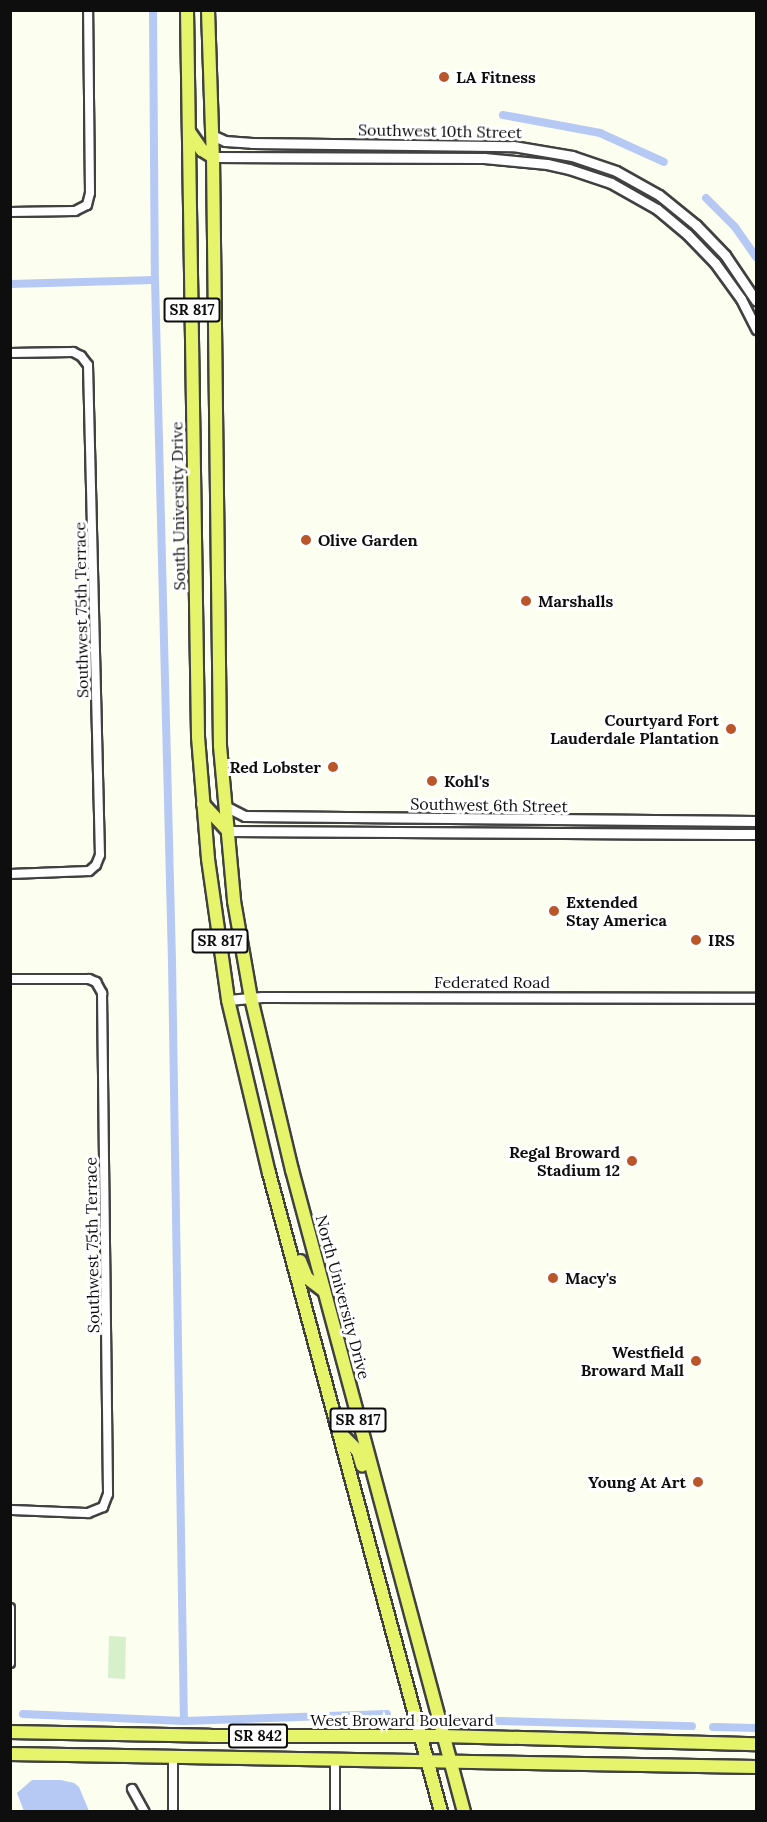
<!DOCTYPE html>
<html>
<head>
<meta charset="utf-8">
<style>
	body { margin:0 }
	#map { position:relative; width:767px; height:1822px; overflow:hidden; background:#fcfef0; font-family:Lora,serif }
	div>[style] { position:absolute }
	.pitch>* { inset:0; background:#d7f0cc }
	.water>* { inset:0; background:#b6c8f4 }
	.canal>* { height:8px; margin:-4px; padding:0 4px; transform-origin:4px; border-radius:4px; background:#b6c8f4 }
	.roads { filter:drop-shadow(2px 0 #414141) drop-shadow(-2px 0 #414141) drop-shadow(0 2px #414141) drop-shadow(0 -2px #414141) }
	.minor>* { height:8px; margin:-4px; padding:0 4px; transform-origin:4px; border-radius:4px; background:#fff }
	.tertiary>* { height:9px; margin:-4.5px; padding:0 4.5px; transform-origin:4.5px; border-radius:4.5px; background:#fff }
	.primary>* { height:12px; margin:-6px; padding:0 6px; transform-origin:6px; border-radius:6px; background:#e5f46b }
	.dots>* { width:16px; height:16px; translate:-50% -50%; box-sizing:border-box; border:3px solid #fff; border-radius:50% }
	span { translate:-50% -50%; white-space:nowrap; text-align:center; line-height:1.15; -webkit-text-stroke:6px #fff; paint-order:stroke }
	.shield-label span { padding:2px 4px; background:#fff; border:2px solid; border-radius:4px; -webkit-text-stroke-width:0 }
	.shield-label { font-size:15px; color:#0e0e0e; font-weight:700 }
	.poi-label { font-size:16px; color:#0e0e0e; font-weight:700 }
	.left { translate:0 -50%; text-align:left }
	.right { translate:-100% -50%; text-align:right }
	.street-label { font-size:16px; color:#0e0e0e }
	.frame { position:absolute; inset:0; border:12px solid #0e0e0e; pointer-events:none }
</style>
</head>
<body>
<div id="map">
	<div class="pitch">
		<i style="clip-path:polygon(109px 1636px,126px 1637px,125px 1679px,108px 1678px)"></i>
	</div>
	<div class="water">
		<i style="clip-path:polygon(32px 1780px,61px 1780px,74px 1783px,79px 1787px,89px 1811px,24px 1811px,17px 1793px)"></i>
	</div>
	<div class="canal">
		<i style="left:153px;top:10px;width:270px;rotate:89.6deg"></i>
		<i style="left:155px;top:280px;width:681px;rotate:88.57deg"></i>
		<i style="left:172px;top:961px;width:760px;rotate:89.1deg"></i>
		<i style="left:503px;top:115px;width:99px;rotate:10.5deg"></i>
		<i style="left:600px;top:133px;width:70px;rotate:24.4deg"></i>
		<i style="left:706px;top:198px;width:41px;rotate:45deg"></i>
		<i style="left:735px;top:227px;width:37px;rotate:55deg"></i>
		<i style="left:10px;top:284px;width:145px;rotate:-1.6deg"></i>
		<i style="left:23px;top:1714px;width:161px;rotate:2.5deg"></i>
		<i style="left:184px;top:1721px;width:203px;rotate:-2deg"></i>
		<i style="left:458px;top:1720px;width:234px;rotate:1.5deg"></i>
		<i style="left:713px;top:1727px;width:43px;rotate:1.3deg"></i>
	</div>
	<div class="roads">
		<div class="minor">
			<i style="left:10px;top:212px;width:65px;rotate:-0.9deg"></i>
			<i style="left:75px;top:211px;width:13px;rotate:-27deg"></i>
			<i style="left:87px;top:205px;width:12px;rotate:-76deg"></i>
			<i style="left:90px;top:193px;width:183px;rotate:-90.6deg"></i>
			<i style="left:10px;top:353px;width:63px;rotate:-0.9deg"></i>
			<i style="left:73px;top:352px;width:9px;rotate:27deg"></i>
			<i style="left:81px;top:356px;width:11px;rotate:52deg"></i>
			<i style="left:88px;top:365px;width:490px;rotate:88.6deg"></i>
			<i style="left:100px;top:855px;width:11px;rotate:112deg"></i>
			<i style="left:96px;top:865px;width:9px;rotate:139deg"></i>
			<i style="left:89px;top:871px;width:79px;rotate:177.8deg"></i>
			<i style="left:10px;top:979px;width:79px"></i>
			<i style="left:89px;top:979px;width:8px;rotate:23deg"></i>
			<i style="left:96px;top:982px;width:13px;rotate:61deg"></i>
			<i style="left:102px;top:993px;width:501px;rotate:89.31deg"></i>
			<i style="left:108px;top:1494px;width:14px;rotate:111deg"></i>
			<i style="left:103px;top:1507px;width:16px;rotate:158deg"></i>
			<i style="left:88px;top:1513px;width:78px;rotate:-177.8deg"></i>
			<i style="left:10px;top:1608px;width:55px;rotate:90deg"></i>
			<i style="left:173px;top:1757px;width:55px;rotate:90deg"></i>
			<i style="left:132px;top:1789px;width:26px;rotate:61deg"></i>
			<i style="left:335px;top:1812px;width:52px;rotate:-90deg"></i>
		</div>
		<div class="tertiary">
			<i style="left:212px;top:135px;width:14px;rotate:25deg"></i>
			<i style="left:225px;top:141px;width:27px;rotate:4deg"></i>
			<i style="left:252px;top:143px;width:261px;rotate:0.7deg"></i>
			<i style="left:513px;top:146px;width:60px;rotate:9.6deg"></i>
			<i style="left:572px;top:156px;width:46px;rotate:18.8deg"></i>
			<i style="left:616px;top:171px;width:49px;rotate:29.2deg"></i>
			<i style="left:659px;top:195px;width:48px;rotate:39deg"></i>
			<i style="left:696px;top:225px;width:42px;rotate:46deg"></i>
			<i style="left:725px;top:255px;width:55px;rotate:56deg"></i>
			<i style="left:213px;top:157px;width:271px;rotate:0.2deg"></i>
			<i style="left:484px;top:158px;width:63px;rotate:5.4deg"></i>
			<i style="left:547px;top:164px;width:23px;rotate:13deg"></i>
			<i style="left:569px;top:169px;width:44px;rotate:18.4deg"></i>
			<i style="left:611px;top:183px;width:53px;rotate:29.5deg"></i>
			<i style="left:657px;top:209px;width:39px;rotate:40deg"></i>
			<i style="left:687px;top:234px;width:40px;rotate:46deg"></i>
			<i style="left:715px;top:263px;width:44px;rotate:54.2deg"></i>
			<i style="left:741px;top:299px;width:34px;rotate:63deg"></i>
			<i style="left:225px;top:806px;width:22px;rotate:27deg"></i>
			<i style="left:245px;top:816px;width:511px;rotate:0.56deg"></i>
			<i style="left:228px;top:831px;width:528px;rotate:0.33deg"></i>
			<i style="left:228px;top:1000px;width:34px;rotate:-5deg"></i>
			<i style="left:262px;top:997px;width:494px;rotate:0.1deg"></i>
		</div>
		<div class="primary">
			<i style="left:187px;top:10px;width:727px;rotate:89.13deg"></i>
			<i style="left:198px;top:737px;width:122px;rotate:85.3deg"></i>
			<i style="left:208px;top:859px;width:142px;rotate:81.9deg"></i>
			<i style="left:228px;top:1000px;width:178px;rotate:76.7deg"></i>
			<i style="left:269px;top:1173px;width:662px;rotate:74.93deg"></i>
			<i style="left:208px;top:10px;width:147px;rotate:88.1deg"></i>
			<i style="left:213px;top:157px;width:589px;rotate:89.32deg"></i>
			<i style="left:220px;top:746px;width:156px;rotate:84.8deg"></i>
			<i style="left:234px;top:901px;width:98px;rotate:80.1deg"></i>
			<i style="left:251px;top:998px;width:177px;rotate:76.6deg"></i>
			<i style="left:292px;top:1170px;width:665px;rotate:75deg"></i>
			<i style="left:190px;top:133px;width:21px;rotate:55deg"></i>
			<i style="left:202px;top:150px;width:13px;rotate:32deg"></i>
			<i style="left:203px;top:804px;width:37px;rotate:47deg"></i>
			<i style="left:300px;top:1261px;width:18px;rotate:68deg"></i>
			<i style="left:307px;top:1278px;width:21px;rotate:37deg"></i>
			<i style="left:340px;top:1433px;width:25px;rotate:45deg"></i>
			<i style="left:358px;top:1451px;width:15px;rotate:74deg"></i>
			<i style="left:10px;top:1732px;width:200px;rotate:1.1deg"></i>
			<i style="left:210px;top:1736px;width:232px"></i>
			<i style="left:442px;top:1736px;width:314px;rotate:1.5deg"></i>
			<i style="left:10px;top:1754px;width:746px;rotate:1deg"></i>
		</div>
	</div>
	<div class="dots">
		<i style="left:444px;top:77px;background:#ba562a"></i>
		<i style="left:306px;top:540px;background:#ba562a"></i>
		<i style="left:526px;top:601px;background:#ba562a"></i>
		<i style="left:731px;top:729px;background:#ba562a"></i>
		<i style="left:333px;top:767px;background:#ba562a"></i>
		<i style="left:432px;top:781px;background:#ba562a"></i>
		<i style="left:554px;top:911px;background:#ba562a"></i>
		<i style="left:696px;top:940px;background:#ba562a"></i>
		<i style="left:632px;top:1161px;background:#ba562a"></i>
		<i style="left:553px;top:1278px;background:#ba562a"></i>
		<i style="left:696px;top:1361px;background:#ba562a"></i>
		<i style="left:698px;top:1482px;background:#ba562a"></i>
	</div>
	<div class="shield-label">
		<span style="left:192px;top:310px">SR 817</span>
		<span style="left:220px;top:941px">SR 817</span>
		<span style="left:358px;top:1420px">SR 817</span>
		<span style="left:258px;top:1736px">SR 842</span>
	</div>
	<div class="poi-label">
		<span class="left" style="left:456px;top:77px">LA Fitness</span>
		<span class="left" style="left:318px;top:540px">Olive Garden</span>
		<span class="left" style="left:538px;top:601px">Marshalls</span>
		<span class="right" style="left:719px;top:729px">Courtyard Fort<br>Lauderdale Plantation</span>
		<span class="right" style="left:321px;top:767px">Red Lobster</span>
		<span class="left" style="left:444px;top:781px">Kohl's</span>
		<span class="left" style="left:566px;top:911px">Extended<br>Stay America</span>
		<span class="left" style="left:708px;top:940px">IRS</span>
		<span class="right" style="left:620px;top:1161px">Regal Broward<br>Stadium 12</span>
		<span class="left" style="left:565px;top:1278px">Macy's</span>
		<span class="right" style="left:684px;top:1361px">Westfield<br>Broward Mall</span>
		<span class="right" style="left:686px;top:1482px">Young At Art</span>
	</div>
	<div class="street-label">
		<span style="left:440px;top:131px;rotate:1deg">Southwest 10th Street</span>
		<span style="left:178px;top:506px;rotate:-91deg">South University Drive</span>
		<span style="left:81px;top:610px;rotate:-91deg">Southwest 75th Terrace</span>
		<span style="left:489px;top:805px;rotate:1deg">Southwest 6th Street</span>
		<span style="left:492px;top:982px">Federated Road</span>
		<span style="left:92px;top:1245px;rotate:-91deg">Southwest 75th Terrace</span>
		<span style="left:343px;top:1297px;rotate:75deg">North University Drive</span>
		<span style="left:402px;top:1720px">West Broward Boulevard</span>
	</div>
	<div class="frame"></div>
</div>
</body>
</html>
